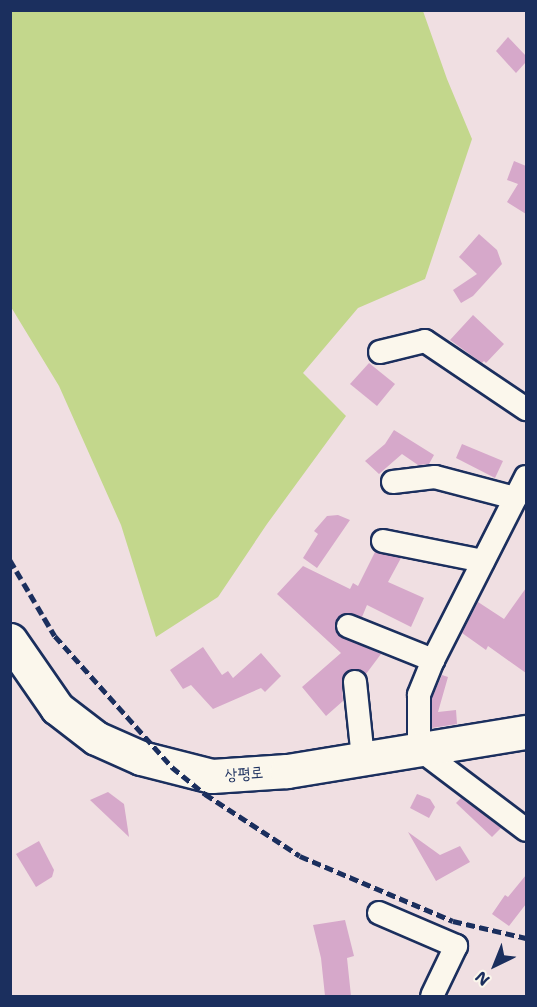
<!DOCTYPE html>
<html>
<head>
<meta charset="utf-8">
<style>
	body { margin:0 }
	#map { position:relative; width:537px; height:1007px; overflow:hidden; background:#f0dfe2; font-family:"Shantell Sans","Poor Story",sans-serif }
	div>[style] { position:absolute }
	.green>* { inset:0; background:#c3d78c }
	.building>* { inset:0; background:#d6a8ca }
	.roads { filter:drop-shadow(2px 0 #1b2f5e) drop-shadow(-2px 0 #1b2f5e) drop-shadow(0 2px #1b2f5e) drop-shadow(0 -2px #1b2f5e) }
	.minor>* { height:22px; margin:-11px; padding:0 11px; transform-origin:11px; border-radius:11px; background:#fbf7ec }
	.secondary>* { height:33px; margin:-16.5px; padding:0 16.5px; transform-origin:16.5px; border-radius:16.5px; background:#fbf7ec }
	.rail>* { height:4.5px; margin-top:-2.25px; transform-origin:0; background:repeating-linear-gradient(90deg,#1b2f5e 0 9px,transparent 0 13.5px) }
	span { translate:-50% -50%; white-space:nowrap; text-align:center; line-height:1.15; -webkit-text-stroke:4.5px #fbf7ec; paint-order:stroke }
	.street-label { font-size:16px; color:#1b2f5e }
	.frame { position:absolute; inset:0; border:12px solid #1b2f5e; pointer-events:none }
	.north { position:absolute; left:465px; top:935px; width:60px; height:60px; -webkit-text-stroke:4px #fbf7ec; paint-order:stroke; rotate:223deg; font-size:16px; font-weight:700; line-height:24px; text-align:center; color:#1b2f5e }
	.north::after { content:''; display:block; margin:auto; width:21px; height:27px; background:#1b2f5e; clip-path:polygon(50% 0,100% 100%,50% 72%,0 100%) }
</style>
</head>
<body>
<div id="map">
	<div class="green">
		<i style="clip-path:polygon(11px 10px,423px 11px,447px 79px,472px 139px,425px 279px,358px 308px,303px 373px,346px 416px,267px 524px,218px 597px,156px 637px,121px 525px,59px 386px,11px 307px)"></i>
	</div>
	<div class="building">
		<i style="clip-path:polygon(508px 37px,526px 56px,526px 62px,516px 73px,496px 51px)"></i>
		<i style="clip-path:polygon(514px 161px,526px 166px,526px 214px,507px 202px,518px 184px,507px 180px)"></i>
		<i style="clip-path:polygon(479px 234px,497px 250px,502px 264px,473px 296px,461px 303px,453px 290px,477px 274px,459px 257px)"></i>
		<i style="clip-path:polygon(473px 315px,504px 344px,486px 363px,484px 361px,482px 363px,450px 340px)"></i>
		<i style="clip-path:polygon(369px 363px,395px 384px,377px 406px,350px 384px)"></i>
		<i style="clip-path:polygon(394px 430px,434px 455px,429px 464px,418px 465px,402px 454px,379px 474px,365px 461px,385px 444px)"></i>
		<i style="clip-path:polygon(462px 444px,503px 461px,495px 478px,456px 458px)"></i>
		<i style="clip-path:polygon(338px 515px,350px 520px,317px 568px,303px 558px,318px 534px,314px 531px,327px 516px)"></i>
		<i style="clip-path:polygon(375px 552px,401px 558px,388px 582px,424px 598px,411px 627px,367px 605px,362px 617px,347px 613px,339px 616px,335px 627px,338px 635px,381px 654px,366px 674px,354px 669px,347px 671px,342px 683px,343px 701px,326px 716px,302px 687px,341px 653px,277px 594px,303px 566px,350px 589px,353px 583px,358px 586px)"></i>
		<i style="clip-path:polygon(526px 588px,526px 673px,488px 646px,486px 650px,462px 633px,478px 602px,504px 619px)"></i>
		<i style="clip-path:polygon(203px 647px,222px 675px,228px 671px,233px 678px,261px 653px,281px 676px,265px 692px,261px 688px,213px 709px,191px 685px,183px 689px,170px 670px)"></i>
		<i style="clip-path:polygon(442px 675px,448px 677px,438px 712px,456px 710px,457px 724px,432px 728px,432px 698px)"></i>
		<i style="clip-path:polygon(108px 792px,124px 804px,129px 837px,90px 800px)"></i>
		<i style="clip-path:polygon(417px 794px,430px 799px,435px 807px,429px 818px,410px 808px)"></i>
		<i style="clip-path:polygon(461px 798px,501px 828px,492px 837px,456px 803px)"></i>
		<i style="clip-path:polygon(408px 832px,440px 855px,460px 846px,470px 862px,436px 881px)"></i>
		<i style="clip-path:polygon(39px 841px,54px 870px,52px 877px,36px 887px,16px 854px)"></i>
		<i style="clip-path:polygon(526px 875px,526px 904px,509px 926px,492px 914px,505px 895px,508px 897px)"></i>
		<i style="clip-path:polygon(345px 920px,354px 956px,347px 958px,351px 996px,325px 996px,321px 958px,313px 925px)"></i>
	</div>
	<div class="roads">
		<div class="minor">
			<i style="left:380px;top:352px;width:46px;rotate:-13.7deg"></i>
			<i style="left:425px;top:341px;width:122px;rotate:34deg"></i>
			<i style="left:526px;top:477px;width:205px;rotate:116.9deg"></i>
			<i style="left:433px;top:660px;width:38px;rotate:112deg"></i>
			<i style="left:419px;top:695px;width:54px;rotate:90deg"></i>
			<i style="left:419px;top:749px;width:134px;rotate:37.1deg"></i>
			<i style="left:393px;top:482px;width:42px;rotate:-6.8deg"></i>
			<i style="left:435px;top:477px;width:83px;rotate:14.7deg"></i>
			<i style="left:383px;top:541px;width:102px;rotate:11.3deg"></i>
			<i style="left:348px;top:626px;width:92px;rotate:21.8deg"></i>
			<i style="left:355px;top:682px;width:76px;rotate:84deg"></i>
			<i style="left:379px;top:913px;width:84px;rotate:23.2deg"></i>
			<i style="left:456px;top:946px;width:55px;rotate:115.6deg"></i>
		</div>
		<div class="secondary">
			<i style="left:10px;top:640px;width:83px;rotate:55.3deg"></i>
			<i style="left:57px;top:708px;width:49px;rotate:37.6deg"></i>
			<i style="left:96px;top:738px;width:49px;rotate:24deg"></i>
			<i style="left:141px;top:758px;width:73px;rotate:14.2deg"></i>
			<i style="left:212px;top:776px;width:75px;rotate:-3.8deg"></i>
			<i style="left:287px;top:771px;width:242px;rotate:-9.3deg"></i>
		</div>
	</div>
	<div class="rail">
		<i style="left:10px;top:560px;width:88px;rotate:59.4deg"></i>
		<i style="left:55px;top:636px;width:176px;rotate:48.2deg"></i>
		<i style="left:172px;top:767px;width:43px;rotate:39.3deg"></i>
		<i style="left:205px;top:794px;width:113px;rotate:33.1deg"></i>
		<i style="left:300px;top:856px;width:166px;rotate:23deg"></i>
		<i style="left:453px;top:921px;width:75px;rotate:13.1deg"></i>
	</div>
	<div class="street-label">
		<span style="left:244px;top:774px;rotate:-4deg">상평로</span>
	</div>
	<div class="frame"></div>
	<div class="north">N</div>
</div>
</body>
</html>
